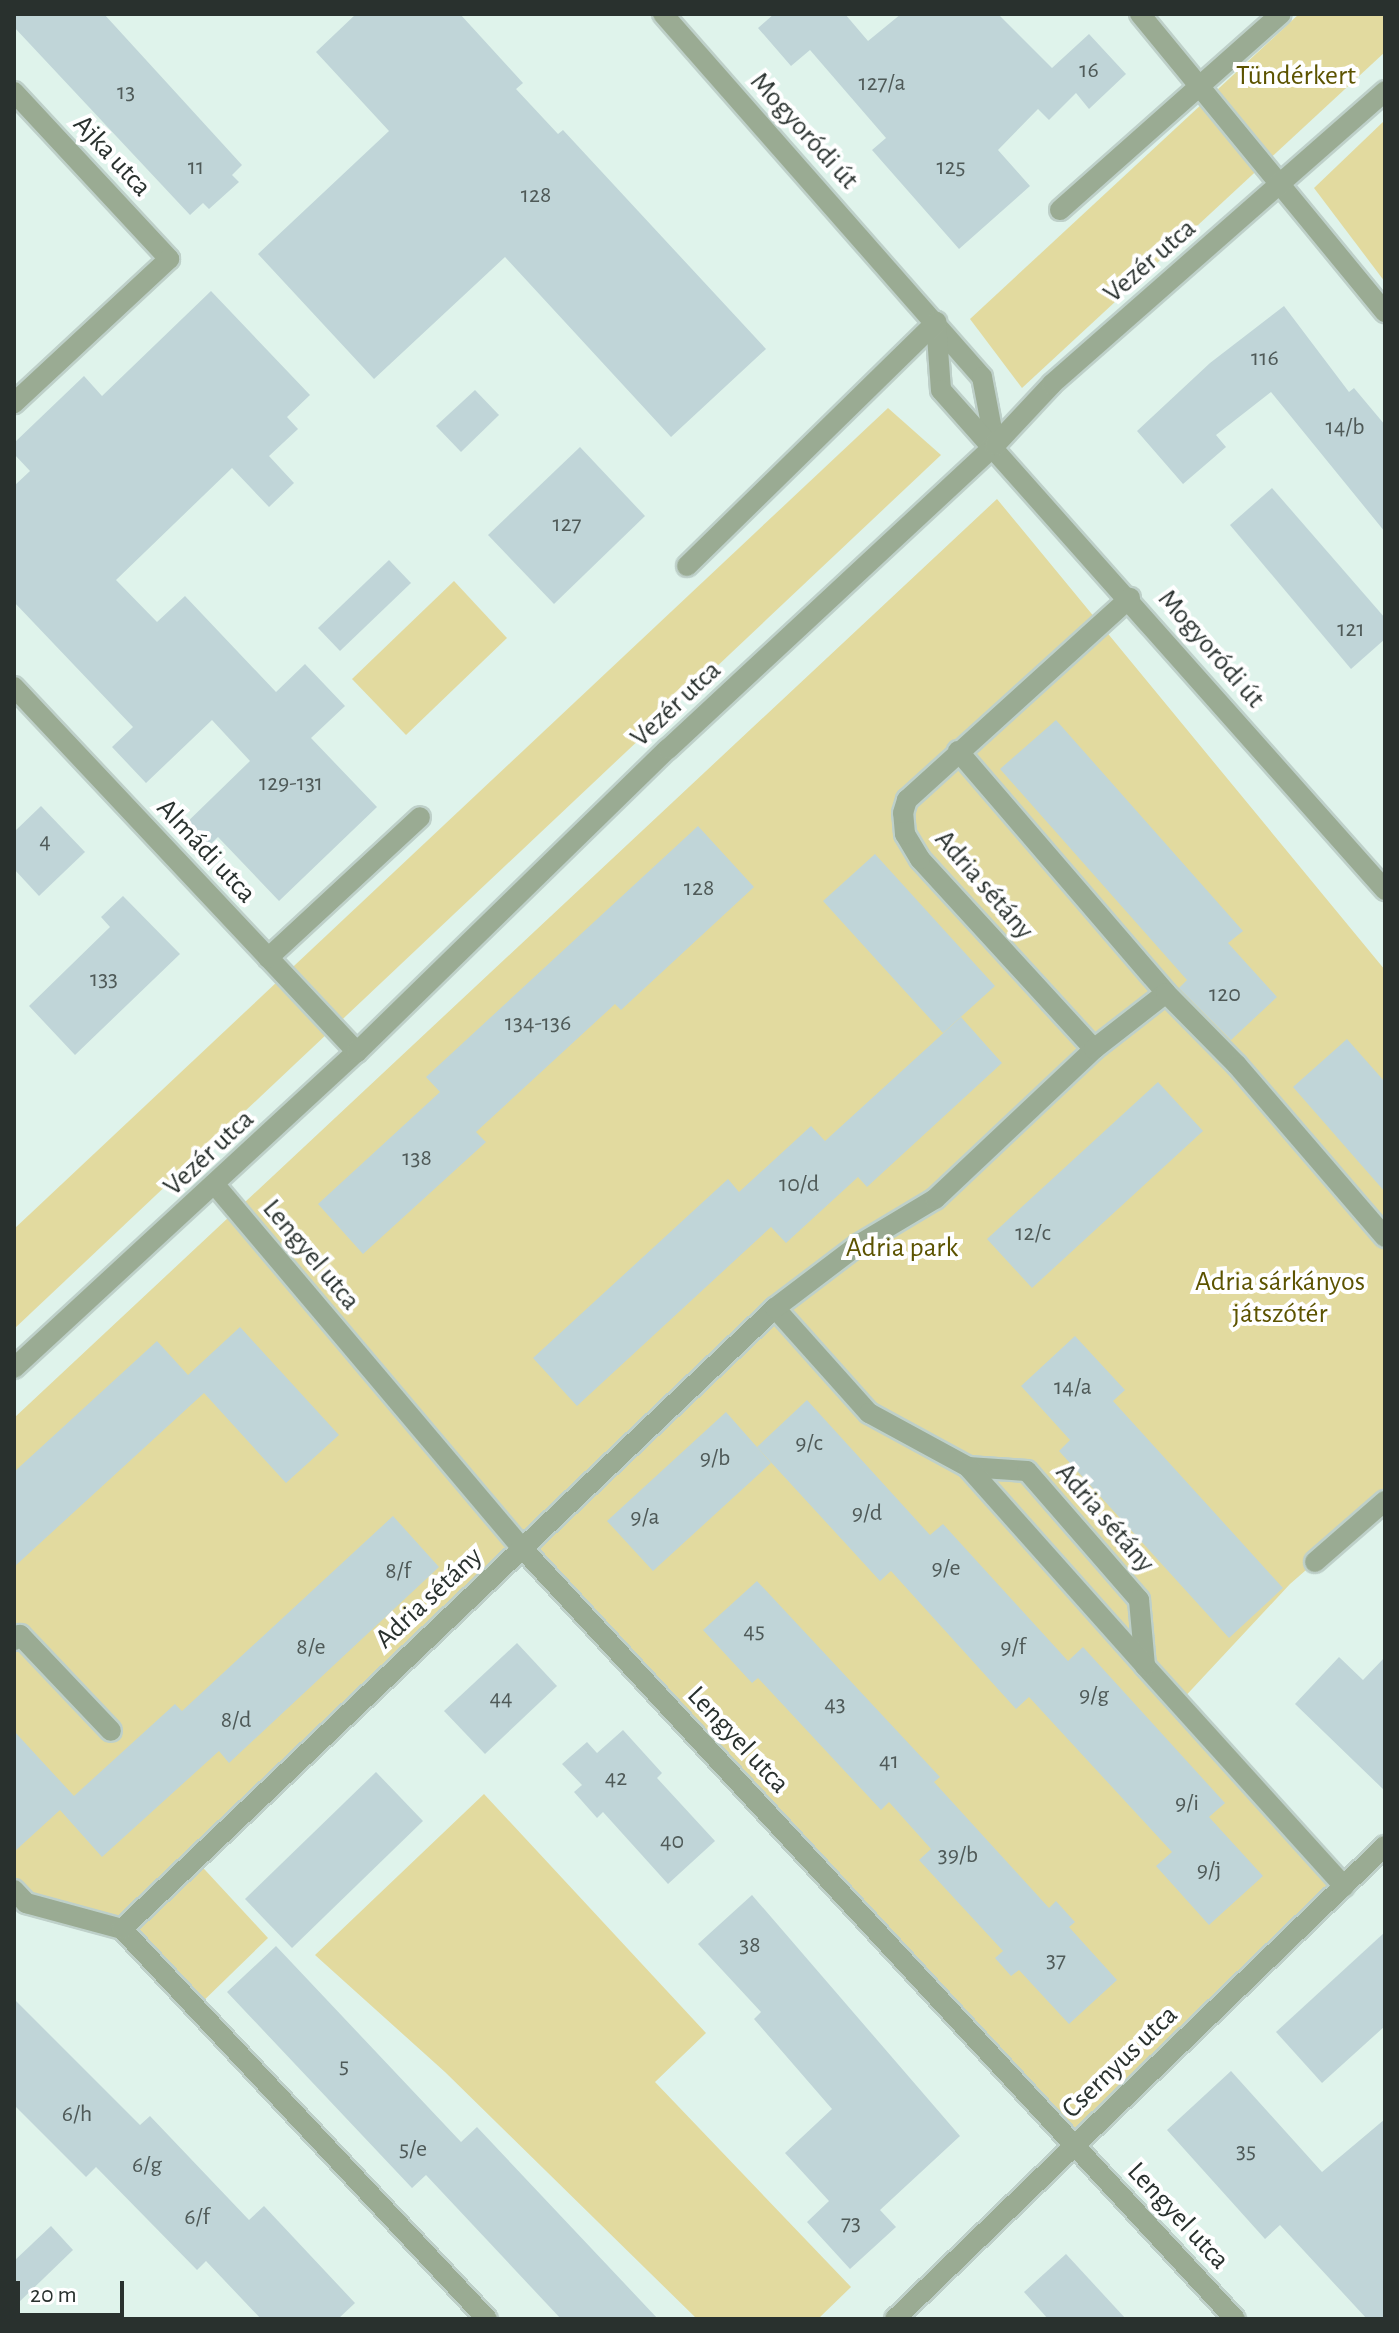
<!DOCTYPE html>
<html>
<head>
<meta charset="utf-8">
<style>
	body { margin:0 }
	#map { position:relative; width:1399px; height:2333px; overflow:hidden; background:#dff3eb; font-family:"Alegreya Sans",sans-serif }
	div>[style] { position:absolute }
	.green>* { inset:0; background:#e2da9f }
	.building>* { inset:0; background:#c0d5d8 }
	.roads { filter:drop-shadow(2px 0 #bed0c9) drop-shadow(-2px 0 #bed0c9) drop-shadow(0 2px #bed0c9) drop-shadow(0 -2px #bed0c9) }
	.minor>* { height:20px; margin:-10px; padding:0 10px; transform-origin:10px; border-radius:10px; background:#9aab93 }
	span { translate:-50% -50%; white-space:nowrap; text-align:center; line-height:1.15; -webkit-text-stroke:8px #fff; paint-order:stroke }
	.number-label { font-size:24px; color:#4f5a58 }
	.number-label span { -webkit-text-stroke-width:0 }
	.park-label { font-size:28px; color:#5c5300 }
	.street-label { font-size:28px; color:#29312e }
	.frame { position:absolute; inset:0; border:16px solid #29312e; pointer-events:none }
	.scale { position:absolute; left:16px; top:2281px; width:108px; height:36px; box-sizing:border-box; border:4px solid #29312e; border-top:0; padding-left:10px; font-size:24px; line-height:28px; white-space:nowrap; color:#29312e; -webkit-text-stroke:6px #fff; paint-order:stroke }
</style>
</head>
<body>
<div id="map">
	<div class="green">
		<i style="clip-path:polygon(1299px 14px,1385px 14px,1385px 52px,1022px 388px,970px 319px)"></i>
		<i style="clip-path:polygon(1385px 120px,1385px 282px,1314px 188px)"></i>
		<i style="clip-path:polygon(888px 408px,941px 455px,14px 1329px,14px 1229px)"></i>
		<i style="clip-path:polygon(997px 499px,1385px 970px,1385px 1501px,1290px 1584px,1179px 1703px,1344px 1886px,1074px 2145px,522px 1548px,194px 1858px,268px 1938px,195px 2009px,122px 1929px,14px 1890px,14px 1418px)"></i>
		<i style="clip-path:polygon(454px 581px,507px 638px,406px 735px,352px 679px)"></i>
		<i style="clip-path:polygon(484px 1794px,706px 2033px,655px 2082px,851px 2287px,818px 2319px,697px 2319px,445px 2072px,315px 1955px)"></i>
	</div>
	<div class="building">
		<i style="clip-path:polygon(14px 14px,104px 14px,242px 165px,232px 175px,239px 182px,209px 209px,203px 203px,190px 215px,14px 27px)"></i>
		<i style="clip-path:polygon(356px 14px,460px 14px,523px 83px,516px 89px,558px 134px,563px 130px,766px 349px,671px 437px,505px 257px,374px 379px,258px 254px,389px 131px,316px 52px)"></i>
		<i style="clip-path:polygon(774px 14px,845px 14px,868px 41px,901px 14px,998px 14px,1052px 68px,1089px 34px,1126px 74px,1089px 109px,1076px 93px,1049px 120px,1038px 109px,998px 150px,1030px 186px,959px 249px,872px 150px,886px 138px,810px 50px,791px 66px,758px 28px)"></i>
		<i style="clip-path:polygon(211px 291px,310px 395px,287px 417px,298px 429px,269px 456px,294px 483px,269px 507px,232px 468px,116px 580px,157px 622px,185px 596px,276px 692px,305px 664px,345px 706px,311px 738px,377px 807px,279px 901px,218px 837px,200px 854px,178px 831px,250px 761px,212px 720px,146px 783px,112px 747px,133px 727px,14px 602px,14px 486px,30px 471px,14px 454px,14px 443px,84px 376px,102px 396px)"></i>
		<i style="clip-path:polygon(1284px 306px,1349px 392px,1354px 388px,1385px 425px,1385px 532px,1271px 392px,1216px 435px,1226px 447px,1183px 484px,1137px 431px,1210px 363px)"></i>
		<i style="clip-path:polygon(475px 390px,499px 415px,461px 452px,436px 426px)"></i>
		<i style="clip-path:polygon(580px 447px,645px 516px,554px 604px,488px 535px)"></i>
		<i style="clip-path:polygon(1272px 488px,1385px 618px,1385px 639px,1351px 669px,1230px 525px)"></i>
		<i style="clip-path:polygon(389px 560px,411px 583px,340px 651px,318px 628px)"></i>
		<i style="clip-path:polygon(1056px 720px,1243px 931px,1228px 943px,1277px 997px,1231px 1040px,1179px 988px,1187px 980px,1000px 769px)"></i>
		<i style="clip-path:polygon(41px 806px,85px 852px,39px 896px,14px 869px,14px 832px)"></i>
		<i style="clip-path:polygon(698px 826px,754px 887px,621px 1010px,615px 1004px,476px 1132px,486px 1142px,363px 1254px,318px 1204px,440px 1092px,426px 1077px)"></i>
		<i style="clip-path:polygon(875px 854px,995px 986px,943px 1033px,823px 901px)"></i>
		<i style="clip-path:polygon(123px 896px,180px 954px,75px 1055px,29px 1006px,110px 927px,101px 917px)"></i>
		<i style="clip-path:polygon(961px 1017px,1002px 1063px,867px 1187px,858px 1177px,786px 1243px,771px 1227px,577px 1406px,533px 1358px,728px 1179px,739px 1192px,811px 1126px,825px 1141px)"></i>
		<i style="clip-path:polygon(1347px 1039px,1385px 1082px,1385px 1192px,1293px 1087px)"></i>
		<i style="clip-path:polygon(1158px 1082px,1203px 1131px,1032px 1288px,987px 1239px)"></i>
		<i style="clip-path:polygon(240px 1327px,339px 1435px,286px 1483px,204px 1393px,14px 1567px,14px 1472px,157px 1341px,188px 1375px)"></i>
		<i style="clip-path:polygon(1075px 1336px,1125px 1390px,1113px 1401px,1283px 1588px,1229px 1638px,1059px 1451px,1070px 1440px,1021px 1386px)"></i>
		<i style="clip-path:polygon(807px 1400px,930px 1535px,943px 1524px,1068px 1661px,1083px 1647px,1225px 1803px,1209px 1817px,1263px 1876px,1209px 1925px,1156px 1866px,1172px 1852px,1029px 1697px,1016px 1709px,891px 1571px,880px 1581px,757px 1447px)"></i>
		<i style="clip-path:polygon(726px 1412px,771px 1463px,653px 1571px,607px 1521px)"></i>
		<i style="clip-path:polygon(393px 1516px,439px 1567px,229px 1763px,219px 1751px,102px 1857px,60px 1810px,14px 1852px,14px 1731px,74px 1796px,175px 1704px,182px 1711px)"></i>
		<i style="clip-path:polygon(757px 1581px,940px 1777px,934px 1782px,1049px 1908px,1056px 1901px,1075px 1922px,1069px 1927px,1117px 1980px,1069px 2024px,1019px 1970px,1011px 1976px,995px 1958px,1003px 1951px,919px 1860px,931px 1849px,889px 1802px,881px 1810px,758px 1678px,752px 1683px,703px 1630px)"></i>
		<i style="clip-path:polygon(517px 1643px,557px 1686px,485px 1754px,444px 1711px)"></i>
		<i style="clip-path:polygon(1339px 1657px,1363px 1680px,1385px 1657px,1385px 1791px,1295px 1704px)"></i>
		<i style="clip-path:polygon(623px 1730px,662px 1773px,657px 1778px,715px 1841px,668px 1884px,603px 1812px,597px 1818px,574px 1792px,582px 1785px,562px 1764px,587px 1742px,597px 1753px)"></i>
		<i style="clip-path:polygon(376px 1772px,423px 1821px,292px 1948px,245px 1899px)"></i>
		<i style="clip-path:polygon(752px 1895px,960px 2136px,880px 2210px,896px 2227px,850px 2269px,807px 2222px,829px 2201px,785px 2153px,832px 2109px,754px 2019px,761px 2012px,698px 1944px)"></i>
		<i style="clip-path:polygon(1385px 1932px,1385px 2026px,1322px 2083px,1276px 2032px)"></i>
		<i style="clip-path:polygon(276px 1946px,461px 2142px,477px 2127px,658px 2319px,561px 2319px,426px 2175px,412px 2188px,227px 1992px)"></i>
		<i style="clip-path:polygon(14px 1999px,140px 2125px,150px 2116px,249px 2220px,264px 2206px,355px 2303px,338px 2319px,261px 2319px,206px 2261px,197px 2270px,96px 2167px,86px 2177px,14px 2105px)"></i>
		<i style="clip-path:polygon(1231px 2071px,1322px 2172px,1385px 2119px,1385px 2319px,1367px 2319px,1280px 2225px,1265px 2239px,1167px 2130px)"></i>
		<i style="clip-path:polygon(51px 2226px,73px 2250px,14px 2307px,14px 2261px)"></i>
		<i style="clip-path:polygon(1066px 2254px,1126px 2319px,1048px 2319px,1024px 2292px)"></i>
	</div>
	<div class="roads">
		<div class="minor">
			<i style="left:663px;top:14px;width:483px;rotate:48.7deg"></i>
			<i style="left:982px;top:377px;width:69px;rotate:79.2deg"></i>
			<i style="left:1140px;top:14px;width:386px;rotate:50.6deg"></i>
			<i style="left:14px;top:92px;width:228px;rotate:47.1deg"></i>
			<i style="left:169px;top:259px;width:212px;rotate:137.1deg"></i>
			<i style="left:1060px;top:210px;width:295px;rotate:-41.6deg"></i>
			<i style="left:936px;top:322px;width:68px;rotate:85.8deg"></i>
			<i style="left:941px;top:390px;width:669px;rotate:48.39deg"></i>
			<i style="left:687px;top:566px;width:349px;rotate:-44.4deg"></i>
			<i style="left:14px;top:687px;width:501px;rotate:46.78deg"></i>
			<i style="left:958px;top:751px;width:319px;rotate:49.3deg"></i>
			<i style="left:268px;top:958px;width:207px;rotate:-42.8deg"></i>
			<i style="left:1094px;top:1049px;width:258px;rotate:-132.5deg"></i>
			<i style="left:920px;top:859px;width:29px;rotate:-121deg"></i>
			<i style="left:905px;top:834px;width:21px;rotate:-95deg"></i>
			<i style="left:903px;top:813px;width:14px;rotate:-73deg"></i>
			<i style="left:907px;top:800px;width:301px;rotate:-42.2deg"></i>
			<i style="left:216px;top:1186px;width:474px;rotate:49.8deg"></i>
			<i style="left:522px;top:1548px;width:1050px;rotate:47.24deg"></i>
			<i style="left:775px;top:1308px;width:141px;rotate:48.2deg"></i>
			<i style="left:869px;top:1413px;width:113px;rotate:28.6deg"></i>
			<i style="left:968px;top:1467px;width:59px;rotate:3.9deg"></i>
			<i style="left:1027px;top:1471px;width:171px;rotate:49deg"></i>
			<i style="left:1139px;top:1600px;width:66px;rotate:84.8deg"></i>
			<i style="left:1145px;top:1666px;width:297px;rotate:47.9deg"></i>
			<i style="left:14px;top:1368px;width:466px;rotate:-42.7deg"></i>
			<i style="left:357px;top:1052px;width:434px;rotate:-44.3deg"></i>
			<i style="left:668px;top:749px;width:446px;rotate:-42.9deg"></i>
			<i style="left:995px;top:445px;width:83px;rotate:-46.9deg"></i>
			<i style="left:1052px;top:384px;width:444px;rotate:-41.3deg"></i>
			<i style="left:968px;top:1467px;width:266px;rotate:48.3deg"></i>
			<i style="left:1315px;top:1562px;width:93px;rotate:-41.1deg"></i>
			<i style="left:14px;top:1640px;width:8px;rotate:-40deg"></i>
			<i style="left:20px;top:1635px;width:132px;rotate:46.5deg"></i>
			<i style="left:14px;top:1890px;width:18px;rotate:47deg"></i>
			<i style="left:26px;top:1903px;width:99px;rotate:15.2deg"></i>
			<i style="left:122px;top:1929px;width:534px;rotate:46.9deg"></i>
			<i style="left:122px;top:1929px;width:901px;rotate:-43.56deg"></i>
			<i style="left:775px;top:1308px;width:104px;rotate:-37.2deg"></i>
			<i style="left:858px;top:1245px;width:90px;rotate:-30.9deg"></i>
			<i style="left:935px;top:1199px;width:219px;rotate:-43.3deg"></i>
			<i style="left:1094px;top:1049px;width:91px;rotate:-37.9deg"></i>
			<i style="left:1166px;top:993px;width:101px;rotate:45.4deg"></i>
			<i style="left:1237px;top:1065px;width:227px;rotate:49.3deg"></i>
			<i style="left:895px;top:2319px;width:681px;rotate:-43.99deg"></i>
		</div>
	</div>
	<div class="number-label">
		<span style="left:1089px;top:71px">16</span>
		<span style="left:882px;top:84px">127/a</span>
		<span style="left:126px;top:93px">13</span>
		<span style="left:196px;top:168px">11</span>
		<span style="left:951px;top:168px">125</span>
		<span style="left:536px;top:196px">128</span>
		<span style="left:1265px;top:359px">116</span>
		<span style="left:1345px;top:428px">14/b</span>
		<span style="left:567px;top:525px">127</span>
		<span style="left:1351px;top:630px">121</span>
		<span style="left:291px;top:784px">129-131</span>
		<span style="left:45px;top:842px">4</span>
		<span style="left:699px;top:889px">128</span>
		<span style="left:104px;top:980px">133</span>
		<span style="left:1225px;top:995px">120</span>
		<span style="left:538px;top:1024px">134-136</span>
		<span style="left:417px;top:1159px">138</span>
		<span style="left:799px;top:1185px">10/d</span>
		<span style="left:1033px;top:1234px">12/c</span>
		<span style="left:1073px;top:1388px">14/a</span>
		<span style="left:809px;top:1444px">9/c</span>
		<span style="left:715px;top:1459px">9/b</span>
		<span style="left:867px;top:1514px">9/d</span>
		<span style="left:645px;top:1518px">9/a</span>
		<span style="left:946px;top:1569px">9/e</span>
		<span style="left:398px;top:1572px">8/f</span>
		<span style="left:754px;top:1632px">45</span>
		<span style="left:311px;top:1648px">8/e</span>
		<span style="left:1013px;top:1648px">9/f</span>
		<span style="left:1094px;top:1696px">9/g</span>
		<span style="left:501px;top:1699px">44</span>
		<span style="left:835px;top:1705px">43</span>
		<span style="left:236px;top:1721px">8/d</span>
		<span style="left:889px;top:1762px">41</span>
		<span style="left:616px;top:1779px">42</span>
		<span style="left:1187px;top:1804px">9/i</span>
		<span style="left:672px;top:1842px">40</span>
		<span style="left:958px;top:1856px">39/b</span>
		<span style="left:1209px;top:1871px">9/j</span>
		<span style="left:750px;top:1946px">38</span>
		<span style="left:1056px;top:1961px">37</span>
		<span style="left:344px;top:2067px">5</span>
		<span style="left:77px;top:2115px">6/h</span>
		<span style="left:413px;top:2150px">5/e</span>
		<span style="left:1246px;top:2152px">35</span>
		<span style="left:147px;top:2166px">6/g</span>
		<span style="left:197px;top:2218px">6/f</span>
		<span style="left:851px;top:2224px">73</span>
	</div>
	<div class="park-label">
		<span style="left:1296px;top:76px">Tündérkert</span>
		<span style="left:902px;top:1248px">Adria park</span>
		<span style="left:1280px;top:1298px">Adria sárkányos<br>játszótér</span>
	</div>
	<div class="street-label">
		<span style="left:804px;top:131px;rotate:48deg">Mogyoródi út</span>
		<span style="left:112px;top:156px;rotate:47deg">Ajka utca</span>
		<span style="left:1150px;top:261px;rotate:-41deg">Vezér utca</span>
		<span style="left:1211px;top:649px;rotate:49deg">Mogyoródi út</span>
		<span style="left:676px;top:704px;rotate:-43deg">Vezér utca</span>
		<span style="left:206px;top:851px;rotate:47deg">Almádi utca</span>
		<span style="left:984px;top:885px;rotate:49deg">Adria sétány</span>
		<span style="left:209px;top:1153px;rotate:-43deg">Vezér utca</span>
		<span style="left:311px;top:1255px;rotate:50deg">Lengyel utca</span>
		<span style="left:1105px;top:1518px;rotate:49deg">Adria sétány</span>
		<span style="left:429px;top:1598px;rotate:-43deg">Adria sétány</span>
		<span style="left:738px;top:1740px;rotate:47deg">Lengyel utca</span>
		<span style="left:1120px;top:2062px;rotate:-44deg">Csernyus utca</span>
		<span style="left:1178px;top:2216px;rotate:47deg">Lengyel utca</span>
	</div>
	<div class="frame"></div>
	<div class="scale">20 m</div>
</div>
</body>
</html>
